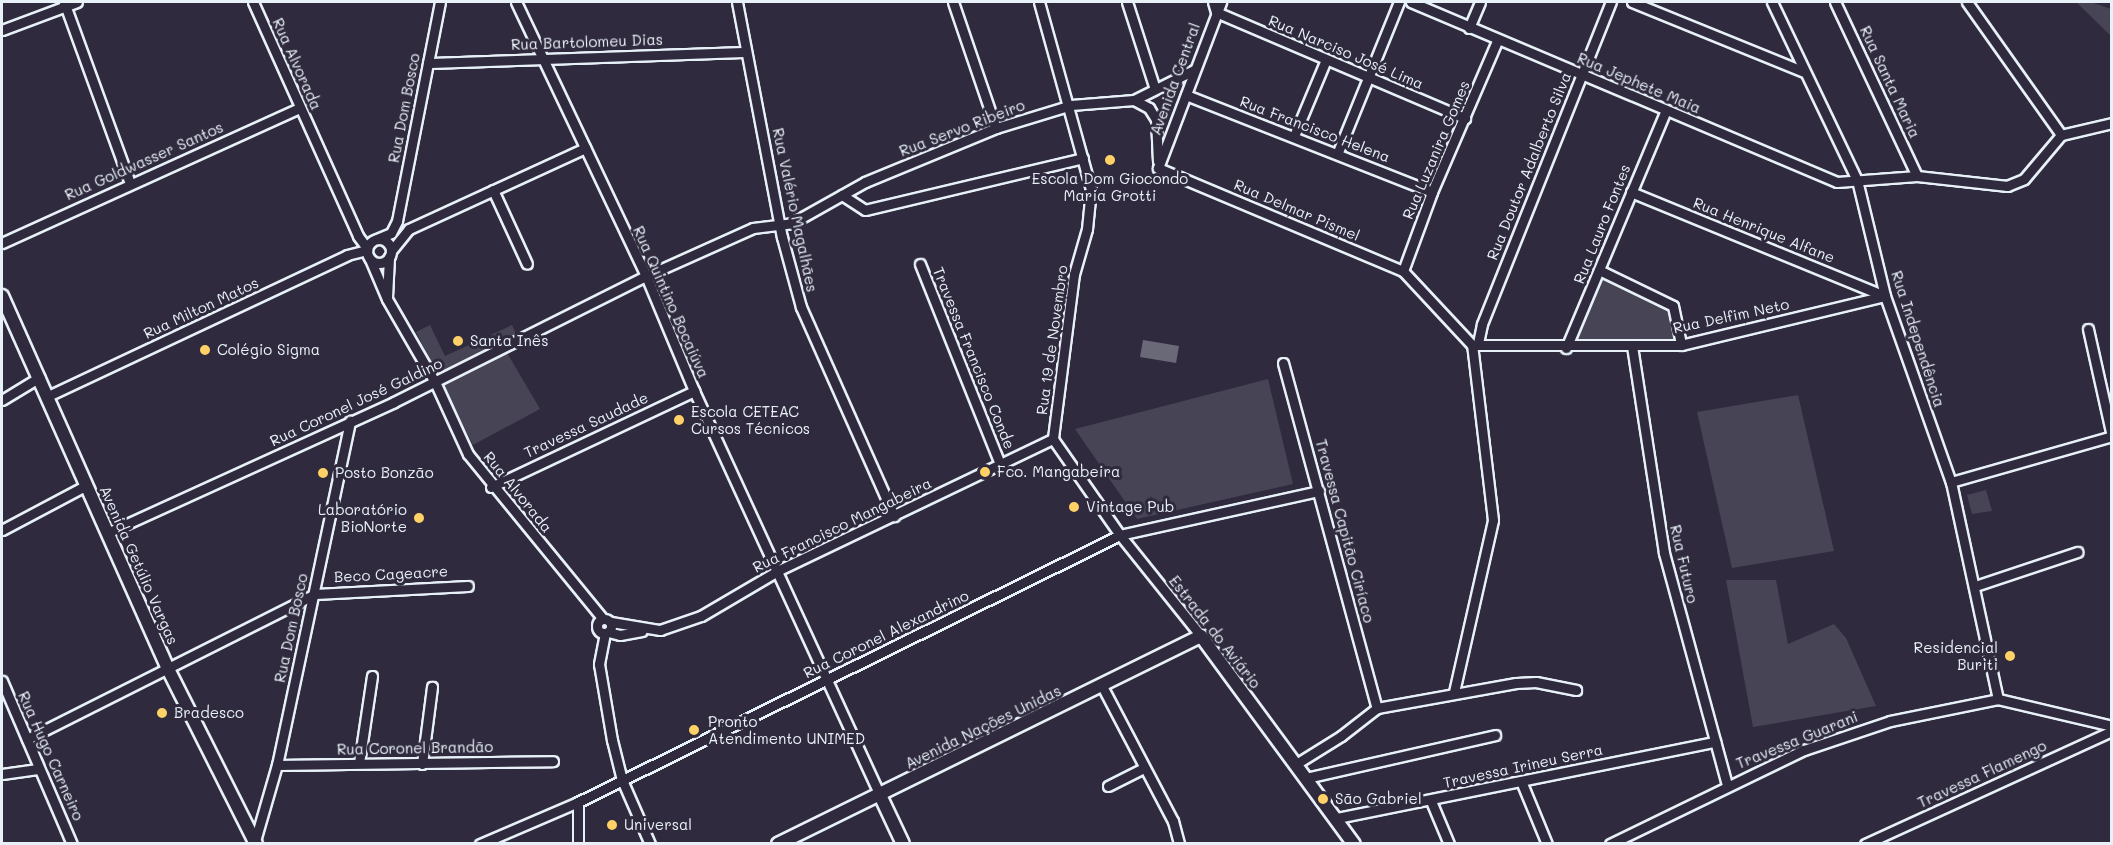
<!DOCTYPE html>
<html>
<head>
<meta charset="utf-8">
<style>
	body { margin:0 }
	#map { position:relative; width:2113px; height:845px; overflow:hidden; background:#2f2a3d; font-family:Mali,sans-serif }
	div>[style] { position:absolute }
	.green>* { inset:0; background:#464455 }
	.water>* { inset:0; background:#696978 }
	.roads { filter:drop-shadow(2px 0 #e8f1f8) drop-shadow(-2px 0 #e8f1f8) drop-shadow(0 2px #e8f1f8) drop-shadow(0 -2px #e8f1f8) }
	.minor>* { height:9px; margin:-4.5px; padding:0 4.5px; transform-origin:4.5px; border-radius:4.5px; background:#2f2a3d }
	.minor>.ring { margin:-4.5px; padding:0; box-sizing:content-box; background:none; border:9px solid #2f2a3d; border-radius:50% }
	.tertiary>* { height:12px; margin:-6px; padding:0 6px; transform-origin:6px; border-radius:6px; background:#2f2a3d }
	.dots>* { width:16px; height:16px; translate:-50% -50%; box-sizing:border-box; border:3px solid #2f2a3d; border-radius:50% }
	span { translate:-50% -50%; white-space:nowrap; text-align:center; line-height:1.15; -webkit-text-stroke:6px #2f2a3d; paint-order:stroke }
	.street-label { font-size:15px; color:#e8f1f8 }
	.poi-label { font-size:15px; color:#e8f1f8 }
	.left { translate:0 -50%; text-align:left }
	.right { translate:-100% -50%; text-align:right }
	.frame { position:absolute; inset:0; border:3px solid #e8f1f8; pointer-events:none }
</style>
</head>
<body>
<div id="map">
	<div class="green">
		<i style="clip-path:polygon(2076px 2px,2091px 2px,2111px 9px,2111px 36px)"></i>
		<i style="clip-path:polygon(1602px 278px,1668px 310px,1674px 341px,1574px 344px)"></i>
		<i style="clip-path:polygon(430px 325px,445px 356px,512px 325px,519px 341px,456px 372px,506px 351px,540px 409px,473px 445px,416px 332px)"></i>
		<i style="clip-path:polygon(1268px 379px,1293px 484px,1137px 519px,1075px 429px)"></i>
		<i style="clip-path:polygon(1798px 395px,1834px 551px,1732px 568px,1697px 412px)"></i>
		<i style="clip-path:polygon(1986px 490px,1992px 511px,1972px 514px,1967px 495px)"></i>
		<i style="clip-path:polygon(1776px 580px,1788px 644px,1834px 624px,1846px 638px,1876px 706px,1753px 727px,1726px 580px)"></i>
	</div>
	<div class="water">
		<i style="clip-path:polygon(1143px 340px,1179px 346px,1176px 363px,1140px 357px)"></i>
	</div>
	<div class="roads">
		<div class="minor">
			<i style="left:64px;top:2px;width:193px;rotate:70deg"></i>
			<i style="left:253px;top:2px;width:256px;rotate:65.8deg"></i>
			<i style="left:358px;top:236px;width:15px;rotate:53deg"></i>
			<i style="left:516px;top:2px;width:303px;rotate:64.6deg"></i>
			<i style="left:646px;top:276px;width:125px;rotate:67.3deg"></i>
			<i style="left:694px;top:391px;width:443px;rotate:65.3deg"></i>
			<i style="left:737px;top:2px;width:239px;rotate:79.2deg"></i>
			<i style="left:782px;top:237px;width:73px;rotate:74.8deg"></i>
			<i style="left:801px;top:307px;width:229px;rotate:66deg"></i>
			<i style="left:953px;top:2px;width:133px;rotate:71.2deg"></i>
			<i style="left:1039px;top:2px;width:194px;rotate:74.5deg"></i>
			<i style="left:1091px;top:189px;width:40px;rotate:95.7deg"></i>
			<i style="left:1087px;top:229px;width:47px;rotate:106.1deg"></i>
			<i style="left:1074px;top:274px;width:166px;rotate:97.3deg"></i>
			<i style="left:1127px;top:2px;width:91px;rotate:72.2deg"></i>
			<i style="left:1213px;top:2px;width:10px;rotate:73deg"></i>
			<i style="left:1216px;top:12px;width:271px;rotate:23.1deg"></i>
			<i style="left:1411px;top:2px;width:462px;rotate:22.9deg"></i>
			<i style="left:1837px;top:182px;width:80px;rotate:-4.3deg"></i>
			<i style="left:1917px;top:176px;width:91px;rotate:6.3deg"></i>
			<i style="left:2007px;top:186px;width:18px;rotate:-22deg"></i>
			<i style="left:2024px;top:179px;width:57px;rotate:-49.9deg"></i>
			<i style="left:2061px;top:135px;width:52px;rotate:-13.2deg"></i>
			<i style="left:1632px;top:2px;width:186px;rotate:22.1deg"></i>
			<i style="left:1772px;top:2px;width:197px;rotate:64.5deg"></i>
			<i style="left:1857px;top:180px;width:119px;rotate:76.4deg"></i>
			<i style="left:1885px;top:296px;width:197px;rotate:70.5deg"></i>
			<i style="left:1951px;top:482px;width:222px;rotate:77.8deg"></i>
			<i style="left:1835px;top:2px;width:192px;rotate:64.8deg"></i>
			<i style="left:1967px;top:2px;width:163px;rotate:54.7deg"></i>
			<i style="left:1469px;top:28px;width:28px;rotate:-67deg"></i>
			<i style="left:2px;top:30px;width:80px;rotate:-20.5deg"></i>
			<i style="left:428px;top:63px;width:318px;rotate:-2deg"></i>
			<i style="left:1186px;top:95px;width:264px;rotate:21.5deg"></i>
			<i style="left:1134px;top:100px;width:17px;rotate:28deg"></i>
			<i style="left:1149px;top:108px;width:13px;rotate:58deg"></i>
			<i style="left:1156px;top:119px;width:42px;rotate:87.3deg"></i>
			<i style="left:1294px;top:136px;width:80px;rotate:-67.3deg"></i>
			<i style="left:1338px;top:152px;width:162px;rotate:-67.9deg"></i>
			<i style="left:1158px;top:168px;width:266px;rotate:22.8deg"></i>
			<i style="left:1403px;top:271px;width:101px;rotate:47deg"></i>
			<i style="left:1158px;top:168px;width:178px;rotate:-69.2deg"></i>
			<i style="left:493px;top:190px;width:81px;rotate:65.3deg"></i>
			<i style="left:1631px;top:192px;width:274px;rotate:22.3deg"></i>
			<i style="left:842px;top:195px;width:27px;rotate:33deg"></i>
			<i style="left:865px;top:210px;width:224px;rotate:-13.4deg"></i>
			<i style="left:377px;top:239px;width:15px;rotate:-23deg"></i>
			<i style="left:391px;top:233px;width:13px;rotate:-63deg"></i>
			<i style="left:397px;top:221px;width:223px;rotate:-78.9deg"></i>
			<i class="ring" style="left:367px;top:239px;width:15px;height:15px"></i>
			<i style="left:2px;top:243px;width:326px;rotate:-24.4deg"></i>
			<i style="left:391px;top:251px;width:28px;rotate:-51deg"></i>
			<i style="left:409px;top:229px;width:194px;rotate:-24.7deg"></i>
			<i style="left:370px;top:259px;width:43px;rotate:67deg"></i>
			<i style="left:387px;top:299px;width:96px;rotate:60deg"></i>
			<i style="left:435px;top:382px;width:79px;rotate:65.4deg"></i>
			<i style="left:468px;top:454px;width:213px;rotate:50.7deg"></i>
			<i style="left:920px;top:264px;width:215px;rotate:68.2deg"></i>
			<i style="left:1599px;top:270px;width:82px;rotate:25.9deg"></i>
			<i style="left:1673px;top:306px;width:40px;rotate:78deg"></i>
			<i style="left:1403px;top:271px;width:84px;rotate:-69.8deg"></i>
			<i style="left:1432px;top:192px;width:164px;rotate:-66.7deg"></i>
			<i style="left:387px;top:297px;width:40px;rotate:-87.1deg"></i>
			<i style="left:2088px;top:329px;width:110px;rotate:77.4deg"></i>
			<i style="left:1478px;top:343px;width:19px;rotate:-78deg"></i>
			<i style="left:1482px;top:324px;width:347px;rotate:-68.2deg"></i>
			<i style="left:1472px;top:345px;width:209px"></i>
			<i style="left:1681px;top:345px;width:210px;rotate:-13.5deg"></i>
			<i style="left:1632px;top:346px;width:209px;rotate:81.2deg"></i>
			<i style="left:1664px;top:553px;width:240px;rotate:74.8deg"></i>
			<i style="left:1566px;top:348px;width:256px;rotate:-67.2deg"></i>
			<i style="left:1283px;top:363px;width:358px;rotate:74.8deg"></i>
			<i style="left:48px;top:396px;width:331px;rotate:-25.2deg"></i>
			<i style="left:347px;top:255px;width:21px;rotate:-14deg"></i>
			<i style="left:2px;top:400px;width:44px;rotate:-31.2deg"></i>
			<i style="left:1053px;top:439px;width:117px;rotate:55.1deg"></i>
			<i style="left:1120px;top:535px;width:129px;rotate:51.3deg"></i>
			<i style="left:1951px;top:482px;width:167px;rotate:-15.9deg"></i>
			<i style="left:491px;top:487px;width:225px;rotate:-25.3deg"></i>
			<i style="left:2px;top:530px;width:96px;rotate:-27.9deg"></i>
			<i style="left:107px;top:533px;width:315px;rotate:-24.5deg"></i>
			<i style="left:394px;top:402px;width:282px;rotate:-26.6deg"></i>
			<i style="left:646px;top:276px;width:117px;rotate:-24.2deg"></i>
			<i style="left:753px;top:228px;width:39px;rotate:-7deg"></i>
			<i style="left:792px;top:223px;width:84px;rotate:-29.3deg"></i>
			<i style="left:865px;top:182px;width:142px;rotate:-22.4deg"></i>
			<i style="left:996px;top:128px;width:78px;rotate:-17deg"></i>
			<i style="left:1071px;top:105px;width:63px;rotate:-4.5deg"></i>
			<i style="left:1134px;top:100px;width:67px;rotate:-26.6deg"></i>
			<i style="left:1975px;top:586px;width:108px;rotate:-18.4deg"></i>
			<i class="ring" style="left:597px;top:619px;width:5px;height:5px"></i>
			<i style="left:611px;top:622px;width:50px;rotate:9.3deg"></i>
			<i style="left:660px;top:630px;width:43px;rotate:-18.9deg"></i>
			<i style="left:701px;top:616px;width:91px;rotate:-30.5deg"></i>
			<i style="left:779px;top:570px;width:304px;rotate:-25.6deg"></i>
			<i style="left:608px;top:632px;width:12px;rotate:14deg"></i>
			<i style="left:620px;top:635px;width:22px;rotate:-10deg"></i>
			<i style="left:605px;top:633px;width:32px;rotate:101deg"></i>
			<i style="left:599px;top:664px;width:77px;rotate:80.3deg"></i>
			<i style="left:612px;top:740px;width:41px;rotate:76deg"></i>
			<i style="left:622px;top:780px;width:70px;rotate:66.4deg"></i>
			<i style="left:2px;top:681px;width:177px;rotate:66.8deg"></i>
			<i style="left:1102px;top:686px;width:153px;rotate:62.3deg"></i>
			<i style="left:1173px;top:821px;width:24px;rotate:75deg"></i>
			<i style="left:1454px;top:692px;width:176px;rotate:-77.2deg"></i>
			<i style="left:1493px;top:520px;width:176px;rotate:-96.8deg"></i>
			<i style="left:27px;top:739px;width:322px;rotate:-26.7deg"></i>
			<i style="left:315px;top:594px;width:153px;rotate:-3deg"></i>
			<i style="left:359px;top:763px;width:88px;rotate:-81.5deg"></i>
			<i style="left:422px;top:764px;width:78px;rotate:-82.6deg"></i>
			<i style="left:1296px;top:764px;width:53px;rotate:-31.9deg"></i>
			<i style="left:1341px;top:736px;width:46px;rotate:-37.9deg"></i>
			<i style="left:1377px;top:708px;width:141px;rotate:-10.2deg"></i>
			<i style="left:1516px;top:683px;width:20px;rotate:-3deg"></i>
			<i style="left:1536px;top:682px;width:41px;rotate:11.3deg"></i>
			<i style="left:277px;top:765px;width:276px;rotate:-0.8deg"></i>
			<i style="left:2px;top:774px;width:36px;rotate:-8deg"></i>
			<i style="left:1306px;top:778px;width:194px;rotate:-12.8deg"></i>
			<i style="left:1521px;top:781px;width:68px;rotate:67.6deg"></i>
			<i style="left:1108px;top:786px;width:40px;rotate:-26.6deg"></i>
			<i style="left:1431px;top:801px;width:47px;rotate:67.3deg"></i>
			<i style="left:578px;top:802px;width:42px;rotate:90deg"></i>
			<i style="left:1337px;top:818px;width:386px;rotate:-11.4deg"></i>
			<i style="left:255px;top:841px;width:79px;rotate:-73.9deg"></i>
			<i style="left:277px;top:765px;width:352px;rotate:-78deg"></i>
			<i style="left:480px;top:844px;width:107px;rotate:-23.2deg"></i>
			<i style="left:578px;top:802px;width:604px;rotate:-26.23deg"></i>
			<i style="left:1120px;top:535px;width:204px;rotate:-12.5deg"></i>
			<i style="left:1610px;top:844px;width:216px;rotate:-25.9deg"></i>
			<i style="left:1804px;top:750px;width:91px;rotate:-18.6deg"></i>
			<i style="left:1890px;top:721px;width:110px;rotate:-11.5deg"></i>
			<i style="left:1998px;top:699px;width:117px;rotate:13.3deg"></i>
			<i style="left:1865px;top:844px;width:272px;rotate:-24.6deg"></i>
		</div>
		<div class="tertiary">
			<i style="left:2px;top:296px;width:406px;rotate:66deg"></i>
			<i style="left:167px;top:667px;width:198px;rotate:63.3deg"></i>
			<i style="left:879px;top:793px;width:56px;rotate:64.8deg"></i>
			<i style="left:778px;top:844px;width:471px;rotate:-26.2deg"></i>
			<i style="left:1201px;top:636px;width:258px;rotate:53.7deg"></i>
		</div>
	</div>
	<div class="dots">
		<i style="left:1110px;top:160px;background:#ffd166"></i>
		<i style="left:458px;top:341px;background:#ffd166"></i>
		<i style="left:205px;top:350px;background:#ffd166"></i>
		<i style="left:679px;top:420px;background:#ffd166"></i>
		<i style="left:985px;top:472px;background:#ffd166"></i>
		<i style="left:323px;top:473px;background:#ffd166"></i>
		<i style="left:1074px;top:507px;background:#ffd166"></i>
		<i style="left:419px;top:518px;background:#ffd166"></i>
		<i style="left:2010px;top:656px;background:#ffd166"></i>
		<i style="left:162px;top:713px;background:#ffd166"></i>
		<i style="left:694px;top:730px;background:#ffd166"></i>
		<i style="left:1323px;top:799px;background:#ffd166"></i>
		<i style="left:612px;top:825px;background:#ffd166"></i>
	</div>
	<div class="street-label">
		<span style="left:587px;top:42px;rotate:-2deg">Rua Bartolomeu Dias</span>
		<span style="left:1346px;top:52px;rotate:23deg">Rua Narciso José Lima</span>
		<span style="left:297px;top:64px;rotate:66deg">Rua Alvorada</span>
		<span style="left:1175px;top:79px;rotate:-70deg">Avenida Central</span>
		<span style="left:1890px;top:82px;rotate:65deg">Rua Santa Maria</span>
		<span style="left:1639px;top:83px;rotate:23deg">Rua Jephete Maia</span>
		<span style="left:404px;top:108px;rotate:-79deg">Rua Dom Bosco</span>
		<span style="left:962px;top:128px;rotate:-21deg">Rua Servo Ribeiro</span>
		<span style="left:1315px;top:129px;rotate:21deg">Rua Francisco Helena</span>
		<span style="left:1436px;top:150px;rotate:-67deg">Rua Luzanira Gomes</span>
		<span style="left:144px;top:161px;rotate:-24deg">Rua Goldwasser Santos</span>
		<span style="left:1529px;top:166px;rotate:-68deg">Rua Doutor Adalberto Silva</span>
		<span style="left:795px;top:210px;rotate:78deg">Rua Valério Magalhães</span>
		<span style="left:1297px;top:210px;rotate:23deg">Rua Delmar Pismel</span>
		<span style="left:1602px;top:224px;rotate:-68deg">Rua Lauro Fontes</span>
		<span style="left:1764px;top:230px;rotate:22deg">Rua Henrique Alfane</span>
		<span style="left:671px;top:302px;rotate:66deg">Rua Quintino Bocaiúva</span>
		<span style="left:201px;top:308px;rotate:-25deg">Rua Milton Matos</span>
		<span style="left:1731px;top:316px;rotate:-12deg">Rua Delfim Neto</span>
		<span style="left:1918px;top:339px;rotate:72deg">Rua Independência</span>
		<span style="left:1052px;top:340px;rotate:-82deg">Rua 19 de Novembro</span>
		<span style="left:974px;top:358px;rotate:68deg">Travessa Francisco Conde</span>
		<span style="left:356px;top:402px;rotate:-25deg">Rua Coronel José Galdino</span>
		<span style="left:586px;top:425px;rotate:-25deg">Travessa Saudade</span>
		<span style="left:518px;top:492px;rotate:51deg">Rua Alvorada</span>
		<span style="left:842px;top:525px;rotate:-26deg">Rua Francisco Mangabeira</span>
		<span style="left:1345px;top:531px;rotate:75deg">Travessa Capitão Ciríaco</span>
		<span style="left:1684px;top:564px;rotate:77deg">Rua Futuro</span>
		<span style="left:139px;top:565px;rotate:66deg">Avenida Getúlio Vargas</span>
		<span style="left:391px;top:574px;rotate:-3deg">Beco Cageacre</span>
		<span style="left:291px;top:628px;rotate:-78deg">Rua Dom Bosco</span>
		<span style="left:1215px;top:632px;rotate:52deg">Estrada do Aviário</span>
		<span style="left:886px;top:634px;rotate:-26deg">Rua Coronel Alexandrino</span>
		<span style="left:983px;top:727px;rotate:-26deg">Avenida Nações Unidas</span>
		<span style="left:1797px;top:740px;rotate:-22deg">Travessa Guarani</span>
		<span style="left:415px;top:748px;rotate:-1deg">Rua Coronel Brandão</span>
		<span style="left:51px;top:756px;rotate:66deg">Rua Hugo Carneiro</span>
		<span style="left:1523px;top:766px;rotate:-12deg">Travessa Irineu Serra</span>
		<span style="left:1982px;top:774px;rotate:-25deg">Travessa Flamengo</span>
	</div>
	<div class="poi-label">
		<span style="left:1110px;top:187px">Escola Dom Giocondo<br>Maria Grotti</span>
		<span class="left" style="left:470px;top:341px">Santa Inês</span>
		<span class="left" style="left:217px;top:350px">Colégio Sigma</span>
		<span class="left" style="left:691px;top:420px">Escola CETEAC<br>Cursos Técnicos</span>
		<span class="left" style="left:997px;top:472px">Fco. Mangabeira</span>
		<span class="left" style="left:335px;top:473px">Posto Bonzão</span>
		<span class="left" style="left:1086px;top:507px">Vintage Pub</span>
		<span class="right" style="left:407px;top:518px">Laboratório<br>BioNorte</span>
		<span class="right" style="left:1998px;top:656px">Residencial<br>Buriti</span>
		<span class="left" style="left:174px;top:713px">Bradesco</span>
		<span class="left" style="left:708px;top:730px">Pronto<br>Atendimento UNIMED</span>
		<span class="left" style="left:1335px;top:799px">São Gabriel</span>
		<span class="left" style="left:624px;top:825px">Universal</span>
	</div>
	<div class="frame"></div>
</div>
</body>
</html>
